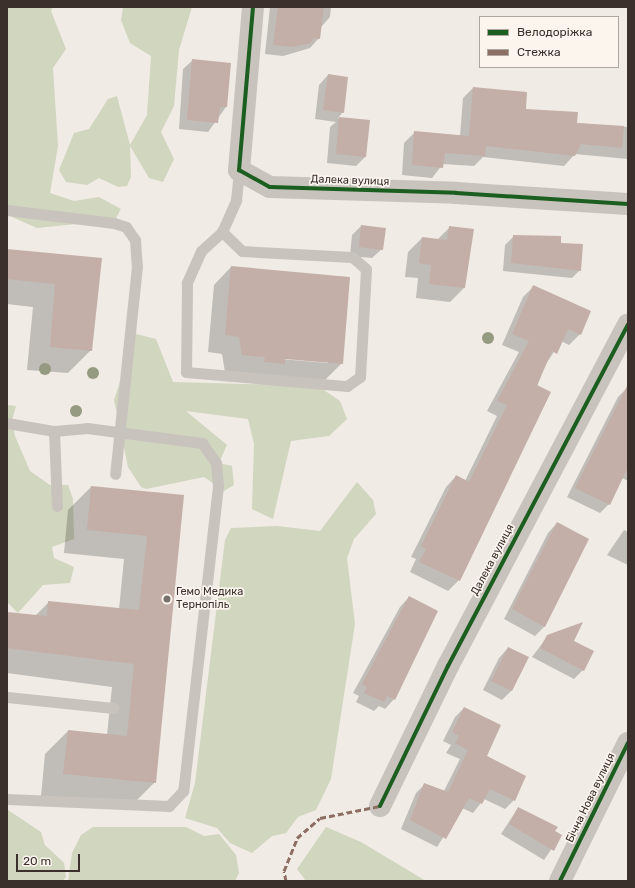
<!DOCTYPE html>
<html>
<head>
<meta charset="utf-8">
<style>
	body { margin:0 }
	#map { position:relative; width:635px; height:888px; overflow:hidden; background:#f0ebe5; font-family:Rubik,sans-serif }
	div>[style] { position:absolute }
	.green>* { inset:0; background:#d1d6bf }
	.shadow>* { inset:0; background:#0003 }
	.building>* { inset:0; background:#c3afa7 }
	.service>* { height:11px; margin:-5.5px; padding:0 5.5px; transform-origin:5.5px; border-radius:5.5px; background:#c9c3be }
	.minor>* { height:22px; margin:-11px; padding:0 11px; transform-origin:11px; border-radius:11px; background:#c9c3be }
	.quiet>* { height:3px; margin-top:-1.5px; transform-origin:0; background:repeating-linear-gradient(90deg,#8d6e63 0 6px,transparent 0 9px) }
	.cycleway>* { height:4px; margin:-2px; padding:0 2px; transform-origin:2px; border-radius:2px; background:#1b5e20 }
	.trees>* { width:12px; height:12px; margin:-6px; border-radius:50%; background:#959b80 }
	.dots>* { width:11px; height:11px; translate:-50% -50%; box-sizing:border-box; border:2px solid #fbf5ee; border-radius:50% }
	span { translate:-50% -50%; white-space:nowrap; text-align:center; line-height:1.15; -webkit-text-stroke:3.5px #fbf5ee; paint-order:stroke }
	.street-label { font-size:11px; color:#3b302b }
	.poi-label { font-size:11px; color:#3b302b }
	.left { translate:0 -50%; text-align:left }
	.frame { position:absolute; inset:0; border:8px solid #3b302b; pointer-events:none }
	.legend { position:absolute; left:479px; top:16px; width:140px; height:52px; box-sizing:border-box; background:#fbf5ee; border:1px solid #aea6a0; margin:0; padding:5px 7px; list-style:none; font-size:12px; color:#3b302b }
	.legend li { display:flex; align-items:center; gap:8px; height:20px }
	.legend b { width:20px; border:1px solid #aea6a0 }
	.scale { position:absolute; left:16px; top:854px; width:64px; height:18px; box-sizing:border-box; border:2px solid #3b302b; border-top:0; padding-left:5px; font-size:12px; line-height:14px; white-space:nowrap; color:#3b302b; -webkit-text-stroke:3px #fbf5ee; paint-order:stroke }
</style>
</head>
<body>
<div id="map">
	<div class="green">
		<i style="clip-path:polygon(7px 7px,53px 7px,51px 11px,66px 49px,53px 68px,58px 146px,50px 193px,74px 201px,99px 197px,121px 209px,115px 220px,37px 228px,12px 217px,7px 202px)"></i>
		<i style="clip-path:polygon(123px 7px,192px 7px,179px 50px,174px 106px,161px 132px,174px 159px,163px 182px,149px 178px,130px 146px,131px 177px,127px 186px,118px 187px,99px 178px,87px 185px,66px 182px,59px 170px,74px 133px,89px 129px,108px 99px,117px 96px,130px 145px,147px 115px,151px 56px,130px 43px,121px 20px)"></i>
		<i style="clip-path:polygon(136px 334px,156px 339px,173px 382px,318px 386px,340px 401px,347px 419px,329px 436px,291px 441px,273px 519px,252px 509px,254px 444px,248px 419px,186px 411px,227px 445px,219px 463px,232px 466px,234px 485px,224px 491px,204px 477px,146px 489px,141px 487px,128px 467px,114px 400px)"></i>
		<i style="clip-path:polygon(7px 405px,16px 406px,12px 420px,15px 436px,30px 471px,50px 485px,68px 485px,73px 499px,74px 539px,52px 547px,54px 558px,74px 567px,70px 583px,43px 585px,18px 613px,7px 602px)"></i>
		<i style="clip-path:polygon(357px 482px,373px 500px,376px 514px,354px 539px,347px 558px,355px 624px,331px 779px,316px 810px,298px 817px,286px 833px,272px 836px,252px 853px,230px 843px,217px 828px,185px 818px,195px 783px,225px 540px,231px 528px,277px 526px,320px 531px)"></i>
		<i style="clip-path:polygon(8px 810px,41px 832px,45px 845px,64px 863px,66px 877px,63px 881px,7px 881px)"></i>
		<i style="clip-path:polygon(93px 827px,186px 827px,204px 836px,219px 834px,236px 855px,239px 873px,235px 881px,68px 881px,72px 853px,81px 835px)"></i>
		<i style="clip-path:polygon(326px 827px,361px 842px,426px 881px,306px 881px,297px 869px)"></i>
	</div>
	<div class="shadow">
		<i style="clip-path:polygon(270px 7px,331px 7px,330px 17px,321px 27px,319px 38px,310px 48px,283px 56px,265px 54px)"></i>
		<i style="clip-path:polygon(193px 60px,226px 107px,208px 132px,179px 129px,183px 69px)"></i>
		<i style="clip-path:polygon(328px 75px,343px 112px,338px 118px,369px 121px,365px 157px,356px 166px,327px 163px,330px 127px,336px 122px,315px 119px,319px 85px)"></i>
		<i style="clip-path:polygon(473px 88px,525px 110px,576px 123px,628px 127px,628px 159px,575px 154px,564px 166px,483px 157px,474px 166px,443px 164px,432px 178px,402px 175px,404px 143px,415px 132px,460px 136px,463px 98px)"></i>
		<i style="clip-path:polygon(361px 226px,382px 249px,372px 258px,350px 256px,352px 235px)"></i>
		<i style="clip-path:polygon(449px 228px,473px 230px,464px 288px,450px 302px,416px 298px,418px 278px,405px 277px,408px 252px,422px 238px,437px 240px)"></i>
		<i style="clip-path:polygon(514px 236px,559px 244px,580px 270px,572px 278px,503px 271px,505px 245px)"></i>
		<i style="clip-path:polygon(7px 250px,101px 259px,91px 350px,68px 373px,27px 370px,33px 307px,7px 304px)"></i>
		<i style="clip-path:polygon(evenodd,231px 267px,342px 363px,324px 381px,225px 372px,222px 354px,208px 352px,214px 285px,231px 267px,280px 357px,328px 361px,328px 363px,280px 359px,280px 357px)"></i>
		<i style="clip-path:polygon(533px 287px,580px 334px,569px 345px,561px 341px,546px 364px,459px 580px,448px 591px,410px 572px,416px 559px,411px 557px,446px 487px,456px 476px,465px 481px,497px 416px,487px 411px,519px 352px,502px 345px,523px 297px)"></i>
		<i style="clip-path:polygon(627px 388px,628px 481px,622px 478px,609px 504px,600px 513px,567px 497px,618px 397px)"></i>
		<i style="clip-path:polygon(91px 487px,183px 496px,155px 782px,132px 805px,41px 796px,45px 754px,68px 731px,107px 735px,112px 687px,7px 673px,7px 613px,35px 616px,49px 602px,119px 609px,124px 559px,64px 553px,68px 510px)"></i>
		<i style="clip-path:polygon(557px 523px,545px 626px,535px 636px,504px 619px,548px 533px)"></i>
		<i style="clip-path:polygon(624px 530px,628px 532px,628px 565px,607px 555px)"></i>
		<i style="clip-path:polygon(409px 597px,394px 699px,385px 709px,379px 706px,374px 711px,356px 702px,359px 696px,353px 693px,400px 607px)"></i>
		<i style="clip-path:polygon(548px 636px,573px 641px,583px 670px,574px 679px,532px 657px)"></i>
		<i style="clip-path:polygon(508px 648px,527px 658px,511px 691px,502px 700px,483px 690px,499px 658px)"></i>
		<i style="clip-path:polygon(464px 708px,485px 756px,514px 800px,505px 809px,484px 799px,473px 813px,462px 808px,437px 847px,401px 829px,416px 793px,425px 784px,444px 791px,460px 759px,446px 753px,451px 745px,443px 741px,455px 717px)"></i>
		<i style="clip-path:polygon(518px 808px,561px 835px,544px 860px,501px 834px)"></i>
	</div>
	<div class="building">
		<i style="clip-path:polygon(278px 7px,324px 7px,320px 39px,313px 38px,311px 43px,293px 47px,273px 45px)"></i>
		<i style="clip-path:polygon(192px 59px,231px 63px,227px 107px,220px 107px,218px 123px,187px 120px)"></i>
		<i style="clip-path:polygon(328px 74px,348px 77px,344px 113px,323px 110px)"></i>
		<i style="clip-path:polygon(473px 87px,527px 92px,526px 109px,578px 112px,577px 123px,624px 126px,622px 148px,581px 144px,575px 156px,486px 146px,485px 156px,445px 153px,443px 168px,412px 165px,414px 131px,469px 136px)"></i>
		<i style="clip-path:polygon(339px 117px,370px 120px,366px 157px,336px 154px)"></i>
		<i style="clip-path:polygon(361px 225px,386px 228px,383px 250px,359px 247px)"></i>
		<i style="clip-path:polygon(449px 226px,474px 229px,465px 288px,429px 284px,431px 265px,419px 263px,422px 237px,447px 240px)"></i>
		<i style="clip-path:polygon(513px 235px,561px 236px,561px 243px,583px 244px,581px 271px,511px 263px)"></i>
		<i style="clip-path:polygon(7px 249px,102px 258px,92px 351px,50px 347px,55px 284px,7px 279px)"></i>
		<i style="clip-path:polygon(231px 266px,350px 277px,343px 364px,285px 359px,285px 364px,264px 362px,265px 357px,242px 355px,239px 337px,225px 335px)"></i>
		<i style="clip-path:polygon(533px 285px,591px 311px,581px 335px,568px 329px,557px 354px,552px 351px,537px 385px,551px 392px,460px 581px,419px 562px,426px 549px,421px 546px,456px 475px,469px 482px,507px 405px,497px 401px,529px 341px,512px 334px)"></i>
		<i style="clip-path:polygon(628px 384px,628px 467px,610px 505px,575px 488px)"></i>
		<i style="clip-path:polygon(91px 486px,184px 495px,156px 783px,63px 774px,68px 730px,127px 736px,134px 664px,7px 648px,7px 612px,47px 616px,48px 601px,139px 610px,147px 536px,87px 530px)"></i>
		<i style="clip-path:polygon(557px 522px,589px 539px,545px 627px,512px 609px)"></i>
		<i style="clip-path:polygon(409px 596px,438px 611px,395px 700px,387px 696px,384px 702px,364px 693px,367px 687px,362px 684px)"></i>
		<i style="clip-path:polygon(583px 622px,574px 641px,594px 651px,584px 671px,540px 648px,547px 635px)"></i>
		<i style="clip-path:polygon(508px 647px,529px 657px,512px 691px,491px 681px)"></i>
		<i style="clip-path:polygon(464px 707px,501px 725px,487px 756px,526px 776px,515px 801px,490px 789px,482px 804px,469px 798px,446px 839px,410px 820px,424px 783px,448px 792px,468px 750px,455px 743px,459px 736px,452px 732px)"></i>
		<i style="clip-path:polygon(518px 807px,558px 827px,555px 831px,562px 835px,554px 851px,509px 824px)"></i>
	</div>
	<div class="service">
		<i style="left:7px;top:210px;width:108px;rotate:6.9deg"></i>
		<i style="left:114px;top:223px;width:13px;rotate:18deg"></i>
		<i style="left:126px;top:227px;width:16px;rotate:55deg"></i>
		<i style="left:135px;top:240px;width:26px;rotate:86deg"></i>
		<i style="left:137px;top:266px;width:209px;rotate:96deg"></i>
		<i style="left:222px;top:232px;width:28px;rotate:138deg"></i>
		<i style="left:201px;top:251px;width:35px;rotate:114deg"></i>
		<i style="left:187px;top:283px;width:89px;rotate:90.6deg"></i>
		<i style="left:186px;top:372px;width:162px;rotate:5deg"></i>
		<i style="left:347px;top:386px;width:16px;rotate:-35deg"></i>
		<i style="left:360px;top:377px;width:108px;rotate:-86.8deg"></i>
		<i style="left:366px;top:269px;width:18px;rotate:-139deg"></i>
		<i style="left:352px;top:257px;width:110px;rotate:-176.9deg"></i>
		<i style="left:242px;top:251px;width:28px;rotate:-136deg"></i>
		<i style="left:222px;top:232px;width:35px;rotate:-66deg"></i>
		<i style="left:236px;top:200px;width:30px;rotate:-84deg"></i>
		<i style="left:7px;top:423px;width:48px;rotate:9.7deg"></i>
		<i style="left:54px;top:431px;width:33px;rotate:-5deg"></i>
		<i style="left:87px;top:428px;width:116px;rotate:7.4deg"></i>
		<i style="left:202px;top:443px;width:24px;rotate:55deg"></i>
		<i style="left:216px;top:463px;width:23px;rotate:85deg"></i>
		<i style="left:218px;top:486px;width:307px;rotate:96.5deg"></i>
		<i style="left:183px;top:791px;width:21px;rotate:133deg"></i>
		<i style="left:169px;top:806px;width:162px;rotate:-177.5deg"></i>
		<i style="left:54px;top:431px;width:75px;rotate:87.7deg"></i>
		<i style="left:7px;top:697px;width:107px;rotate:5.9deg"></i>
	</div>
	<div class="minor">
		<i style="left:253px;top:7px;width:164px;rotate:94.9deg"></i>
		<i style="left:239px;top:170px;width:35px;rotate:29deg"></i>
		<i style="left:270px;top:187px;width:186px;rotate:1.8deg"></i>
		<i style="left:456px;top:193px;width:172px;rotate:3.7deg"></i>
		<i style="left:380px;top:806px;width:156px;rotate:-64.1deg"></i>
		<i style="left:448px;top:666px;width:386px;rotate:-62.2deg"></i>
		<i style="left:560px;top:881px;width:154px;rotate:-63.8deg"></i>
	</div>
	<div class="quiet">
		<i style="left:286px;top:881px;width:10px;rotate:-101deg"></i>
		<i style="left:284px;top:871px;width:35px;rotate:-68deg"></i>
		<i style="left:297px;top:838px;width:30px;rotate:-41deg"></i>
		<i style="left:320px;top:818px;width:61px;rotate:-11.3deg"></i>
	</div>
	<div class="cycleway">
		<i style="left:253px;top:7px;width:164px;rotate:94.9deg"></i>
		<i style="left:239px;top:170px;width:35px;rotate:29deg"></i>
		<i style="left:270px;top:187px;width:186px;rotate:1.8deg"></i>
		<i style="left:456px;top:193px;width:172px;rotate:3.7deg"></i>
		<i style="left:380px;top:806px;width:156px;rotate:-64.1deg"></i>
		<i style="left:448px;top:666px;width:386px;rotate:-62.2deg"></i>
		<i style="left:560px;top:881px;width:154px;rotate:-63.8deg"></i>
	</div>
	<div class="trees">
		<i style="left:488px;top:338px"></i>
		<i style="left:45px;top:369px"></i>
		<i style="left:93px;top:373px"></i>
		<i style="left:76px;top:411px"></i>
	</div>
	<div class="dots">
		<i style="left:167px;top:599px;background:#7a716c"></i>
	</div>
	<div class="street-label">
		<span style="left:350px;top:181px;rotate:2deg">Далека вулиця</span>
		<span style="left:493px;top:560px;rotate:-62deg">Далека вулиця</span>
		<span style="left:591px;top:798px;rotate:-64deg">Бічна Нова вулиця</span>
	</div>
	<div class="poi-label">
		<span class="left" style="left:176px;top:599px">Гемо Медика<br>Тернопіль</span>
	</div>
	<div class="frame"></div>
	<ul class="legend">
	<li><b style="height:5px;background:#1b5e20"></b>Велодоріжка</li>
	<li><b style="height:5px;background:#8d6e63"></b>Стежка</li>
	</ul>
	<div class="scale">20 m</div>
</div>
</body>
</html>
